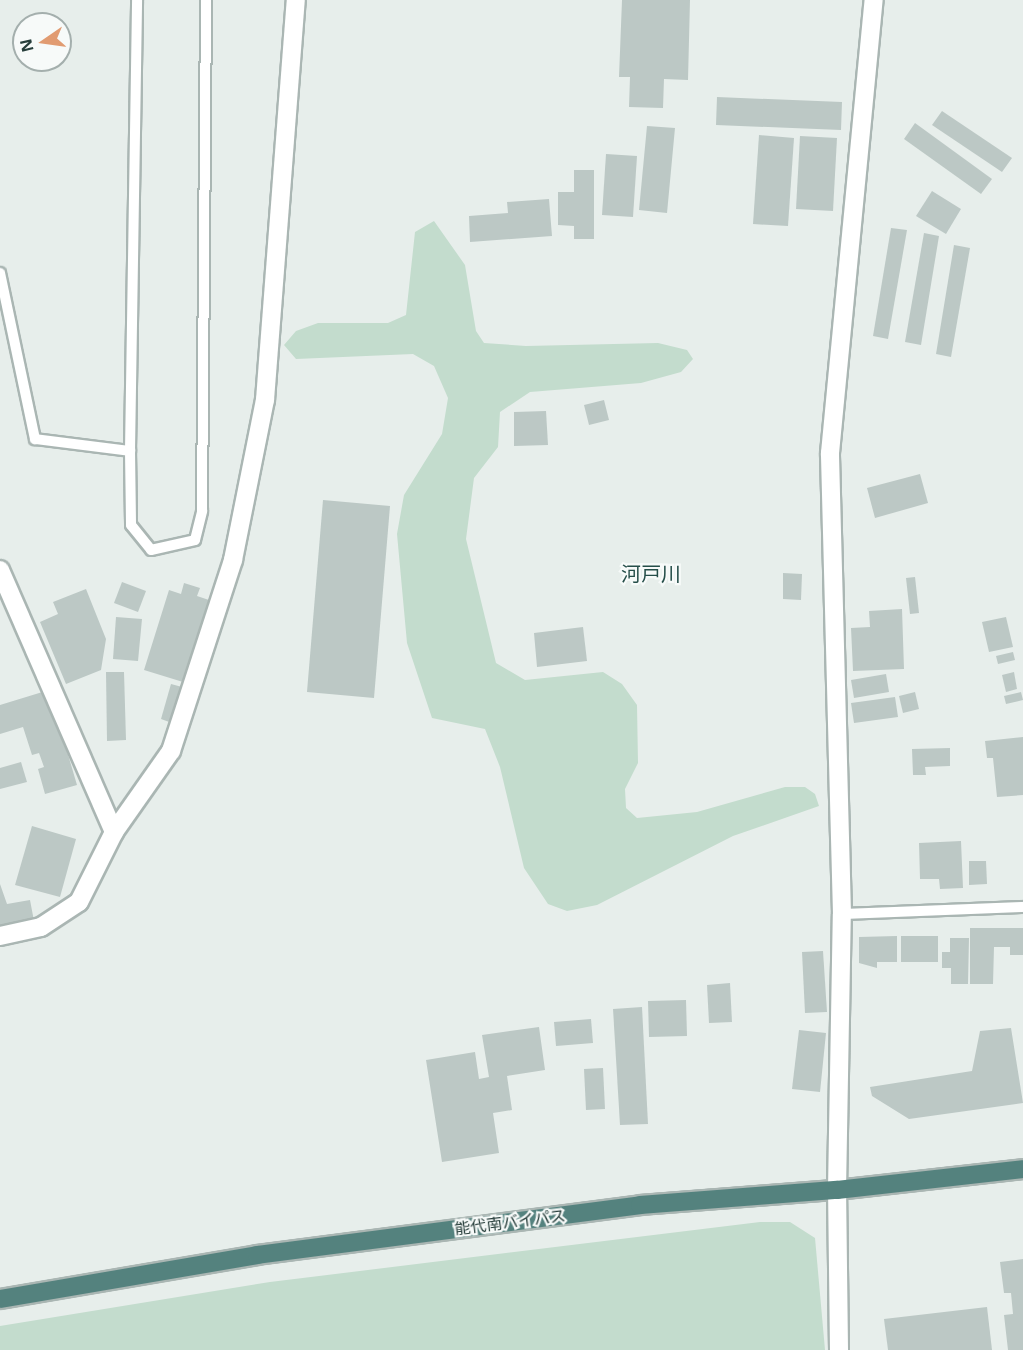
<!DOCTYPE html>
<html>
<head>
<meta charset="utf-8">
<style>
	body { margin:0 }
	#map { position:relative; width:1023px; height:1350px; overflow:hidden; background:#e7eeeb; font-family:"Noto Sans","Noto Sans JP",sans-serif }
	div>[style] { position:absolute }
	.green>* { inset:0; background:#c3dccd }
	.building>* { inset:0; background:#bcc8c5 }
	.roads { filter:drop-shadow(2px 0 #aab6b3) drop-shadow(-2px 0 #aab6b3) drop-shadow(0 2px #aab6b3) drop-shadow(0 -2px #aab6b3) }
	.service>* { height:10px; margin:-5px; padding:0 5px; transform-origin:5px; border-radius:5px; background:#fff }
	.minor>* { height:18px; margin:-9px; padding:0 9px; transform-origin:9px; border-radius:9px; background:#fff }
	.trunk>* { height:18px; margin:-9px; padding:0 9px; transform-origin:9px; border-radius:9px; background:#54827e }
	span { translate:-50% -50%; white-space:nowrap; text-align:center; line-height:1.15; -webkit-text-stroke:4.5px #f7faf9; paint-order:stroke }
	.street-label { font-size:16px; color:#273e3b }
	.quarter-label { font-size:20px; color:#254e49 }
	.north { position:absolute; left:12px; top:12px; width:60px; height:60px; box-sizing:border-box; background:#f7faf9; border:2px solid #a4afad; border-radius:50%; rotate:257deg; font-size:16px; font-weight:700; line-height:24px; text-align:center; color:#273e3b }
	.north::after { content:''; display:block; margin:auto; width:21px; height:27px; background:#e19b71; clip-path:polygon(50% 0,100% 100%,50% 72%,0 100%) }
</style>
</head>
<body>
<div id="map">
	<div class="green">
		<i style="clip-path:polygon(434px 221px,465px 265px,476px 331px,484px 343px,526px 346px,658px 343px,687px 350px,693px 359px,681px 372px,641px 383px,530px 392px,500px 412px,498px 447px,474px 478px,466px 539px,496px 663px,525px 680px,603px 672px,622px 684px,637px 705px,638px 763px,625px 789px,626px 808px,637px 818px,697px 812px,785px 787px,805px 787px,815px 794px,819px 806px,733px 836px,597px 905px,567px 911px,548px 904px,524px 868px,500px 767px,485px 729px,432px 718px,407px 643px,397px 534px,404px 495px,442px 434px,448px 398px,434px 366px,413px 354px,296px 359px,284px 345px,296px 331px,318px 323px,388px 323px,406px 315px,415px 232px)"></i>
		<i style="clip-path:polygon(760px 1222px,790px 1222px,815px 1238px,825px 1350px,0 1350px,0 1326px,270px 1282px)"></i>
	</div>
	<div class="building">
		<i style="clip-path:polygon(622px 0,690px 0,688px 80px,664px 79px,663px 108px,629px 107px,630px 77px,619px 77px)"></i>
		<i style="clip-path:polygon(717px 97px,842px 102px,841px 130px,716px 125px)"></i>
		<i style="clip-path:polygon(942px 111px,1012px 158px,1002px 172px,932px 125px)"></i>
		<i style="clip-path:polygon(915px 123px,992px 179px,981px 194px,904px 139px)"></i>
		<i style="clip-path:polygon(647px 126px,675px 128px,667px 213px,639px 210px)"></i>
		<i style="clip-path:polygon(759px 135px,794px 138px,788px 226px,753px 224px)"></i>
		<i style="clip-path:polygon(800px 136px,837px 138px,833px 211px,796px 209px)"></i>
		<i style="clip-path:polygon(606px 154px,637px 156px,633px 217px,602px 215px)"></i>
		<i style="clip-path:polygon(574px 170px,594px 170px,594px 239px,574px 239px,574px 226px,558px 225px,558px 192px,574px 192px)"></i>
		<i style="clip-path:polygon(932px 191px,961px 209px,946px 234px,916px 216px)"></i>
		<i style="clip-path:polygon(549px 199px,552px 236px,470px 242px,469px 216px,508px 213px,507px 202px)"></i>
		<i style="clip-path:polygon(891px 228px,907px 230px,888px 339px,873px 336px)"></i>
		<i style="clip-path:polygon(924px 233px,939px 236px,921px 345px,905px 342px)"></i>
		<i style="clip-path:polygon(954px 245px,970px 248px,951px 357px,936px 354px)"></i>
		<i style="clip-path:polygon(604px 400px,609px 420px,589px 425px,584px 405px)"></i>
		<i style="clip-path:polygon(546px 411px,548px 445px,514px 446px,514px 412px)"></i>
		<i style="clip-path:polygon(920px 474px,928px 503px,875px 518px,867px 488px)"></i>
		<i style="clip-path:polygon(323px 500px,390px 506px,374px 698px,307px 692px)"></i>
		<i style="clip-path:polygon(783px 573px,802px 574px,801px 600px,783px 599px)"></i>
		<i style="clip-path:polygon(915px 577px,919px 613px,910px 614px,906px 578px)"></i>
		<i style="clip-path:polygon(122px 582px,146px 591px,138px 612px,114px 603px)"></i>
		<i style="clip-path:polygon(184px 583px,200px 588px,197px 596px,209px 600px,183px 682px,144px 670px,169px 590px,181px 594px)"></i>
		<i style="clip-path:polygon(86px 589px,106px 639px,101px 670px,66px 684px,40px 622px,58px 614px,53px 602px)"></i>
		<i style="clip-path:polygon(902px 609px,904px 669px,853px 671px,851px 628px,870px 627px,869px 611px)"></i>
		<i style="clip-path:polygon(116px 617px,142px 619px,138px 661px,113px 659px)"></i>
		<i style="clip-path:polygon(1006px 617px,1013px 647px,989px 652px,982px 622px)"></i>
		<i style="clip-path:polygon(583px 627px,587px 661px,537px 667px,534px 633px)"></i>
		<i style="clip-path:polygon(1013px 652px,1015px 660px,998px 664px,996px 656px)"></i>
		<i style="clip-path:polygon(106px 672px,124px 672px,126px 740px,107px 741px)"></i>
		<i style="clip-path:polygon(1014px 672px,1017px 689px,1006px 692px,1002px 675px)"></i>
		<i style="clip-path:polygon(886px 674px,889px 692px,854px 698px,851px 680px)"></i>
		<i style="clip-path:polygon(171px 684px,182px 687px,172px 723px,161px 719px)"></i>
		<i style="clip-path:polygon(49px 690px,77px 785px,45px 794px,38px 769px,44px 767px,39px 753px,32px 755px,23px 727px,0 734px,0 705px)"></i>
		<i style="clip-path:polygon(915px 692px,919px 709px,903px 713px,899px 696px)"></i>
		<i style="clip-path:polygon(1021px 692px,1023px 700px,1006px 704px,1004px 696px)"></i>
		<i style="clip-path:polygon(895px 697px,898px 717px,854px 723px,851px 703px)"></i>
		<i style="clip-path:polygon(1023px 737px,1023px 795px,997px 797px,993px 758px,987px 758px,985px 741px)"></i>
		<i style="clip-path:polygon(950px 748px,950px 766px,925px 767px,926px 775px,913px 775px,912px 749px)"></i>
		<i style="clip-path:polygon(21px 762px,27px 782px,0 789px,0 768px)"></i>
		<i style="clip-path:polygon(32px 826px,76px 839px,60px 897px,15px 885px)"></i>
		<i style="clip-path:polygon(961px 841px,963px 888px,940px 889px,939px 879px,920px 879px,919px 843px)"></i>
		<i style="clip-path:polygon(969px 861px,986px 861px,987px 884px,969px 885px)"></i>
		<i style="clip-path:polygon(0 884px,7px 904px,30px 900px,34px 921px,0 928px)"></i>
		<i style="clip-path:polygon(970px 928px,1023px 928px,1023px 955px,1010px 955px,1010px 947px,994px 947px,993px 984px,970px 984px)"></i>
		<i style="clip-path:polygon(897px 936px,897px 962px,877px 962px,877px 968px,859px 963px,859px 937px)"></i>
		<i style="clip-path:polygon(901px 936px,938px 936px,938px 962px,901px 962px)"></i>
		<i style="clip-path:polygon(950px 938px,969px 938px,968px 984px,951px 984px,951px 968px,942px 968px,942px 952px,950px 952px)"></i>
		<i style="clip-path:polygon(823px 951px,827px 1012px,805px 1013px,802px 952px)"></i>
		<i style="clip-path:polygon(730px 983px,732px 1022px,709px 1023px,707px 985px)"></i>
		<i style="clip-path:polygon(686px 1000px,687px 1036px,649px 1037px,648px 1001px)"></i>
		<i style="clip-path:polygon(642px 1007px,648px 1124px,620px 1125px,613px 1009px)"></i>
		<i style="clip-path:polygon(591px 1019px,593px 1043px,556px 1046px,554px 1022px)"></i>
		<i style="clip-path:polygon(539px 1027px,545px 1070px,507px 1076px,512px 1110px,493px 1113px,499px 1153px,442px 1162px,426px 1060px,475px 1052px,479px 1079px,489px 1077px,482px 1035px)"></i>
		<i style="clip-path:polygon(1011px 1028px,1023px 1103px,909px 1119px,872px 1096px,870px 1087px,972px 1071px,980px 1031px)"></i>
		<i style="clip-path:polygon(799px 1030px,826px 1033px,820px 1092px,792px 1089px)"></i>
		<i style="clip-path:polygon(603px 1068px,605px 1109px,586px 1110px,584px 1069px)"></i>
		<i style="clip-path:polygon(1023px 1259px,1023px 1350px,1008px 1350px,1004px 1315px,1013px 1314px,1011px 1293px,1004px 1293px,1000px 1262px)"></i>
		<i style="clip-path:polygon(987px 1307px,992px 1350px,888px 1350px,884px 1319px)"></i>
	</div>
	<div class="roads">
		<div class="service">
			<i style="left:0;top:273px;width:170px;rotate:78.1deg"></i>
			<i style="left:35px;top:439px;width:96px;rotate:7.2deg"></i>
			<i style="left:130px;top:451px;width:451px;rotate:-89.1deg"></i>
			<i style="left:130px;top:451px;width:74px;rotate:89.2deg"></i>
			<i style="left:131px;top:525px;width:32px;rotate:51deg"></i>
			<i style="left:151px;top:550px;width:45px;rotate:-12.8deg"></i>
			<i style="left:195px;top:540px;width:30px;rotate:-76deg"></i>
			<i style="left:202px;top:511px;width:511px;rotate:-89.55deg"></i>
			<i style="left:842px;top:914px;width:181px;rotate:-2.2deg"></i>
		</div>
		<div class="minor">
			<i style="left:0;top:570px;width:286px;rotate:66.5deg"></i>
			<i style="left:0;top:936px;width:42px;rotate:-12.4deg"></i>
			<i style="left:41px;top:927px;width:45px;rotate:-33.3deg"></i>
			<i style="left:79px;top:902px;width:78px;rotate:-63.4deg"></i>
			<i style="left:114px;top:832px;width:99px;rotate:-54.9deg"></i>
			<i style="left:171px;top:751px;width:201px;rotate:-72deg"></i>
			<i style="left:233px;top:560px;width:163px;rotate:-78.7deg"></i>
			<i style="left:265px;top:400px;width:401px;rotate:-85.6deg"></i>
			<i style="left:839px;top:1350px;width:160px;rotate:-90.7deg"></i>
			<i style="left:837px;top:1190px;width:276px;rotate:-89deg"></i>
			<i style="left:842px;top:914px;width:461px;rotate:-91.5deg"></i>
			<i style="left:830px;top:453px;width:455px;rotate:-84.5deg"></i>
		</div>
		<div class="trunk">
			<i style="left:0;top:1299px;width:261px;rotate:-9.7deg"></i>
			<i style="left:257px;top:1255px;width:386px;rotate:-7.4deg"></i>
			<i style="left:640px;top:1205px;width:198px;rotate:-4.4deg"></i>
			<i style="left:837px;top:1190px;width:187px;rotate:-6.4deg"></i>
		</div>
	</div>
	<div class="street-label">
		<span style="left:510px;top:1222px;rotate:-7deg">能代南バイパス</span>
	</div>
	<div class="quarter-label">
		<span style="left:651px;top:573px">河戸川</span>
	</div>
	<div class="north">N</div>
</div>
</body>
</html>
